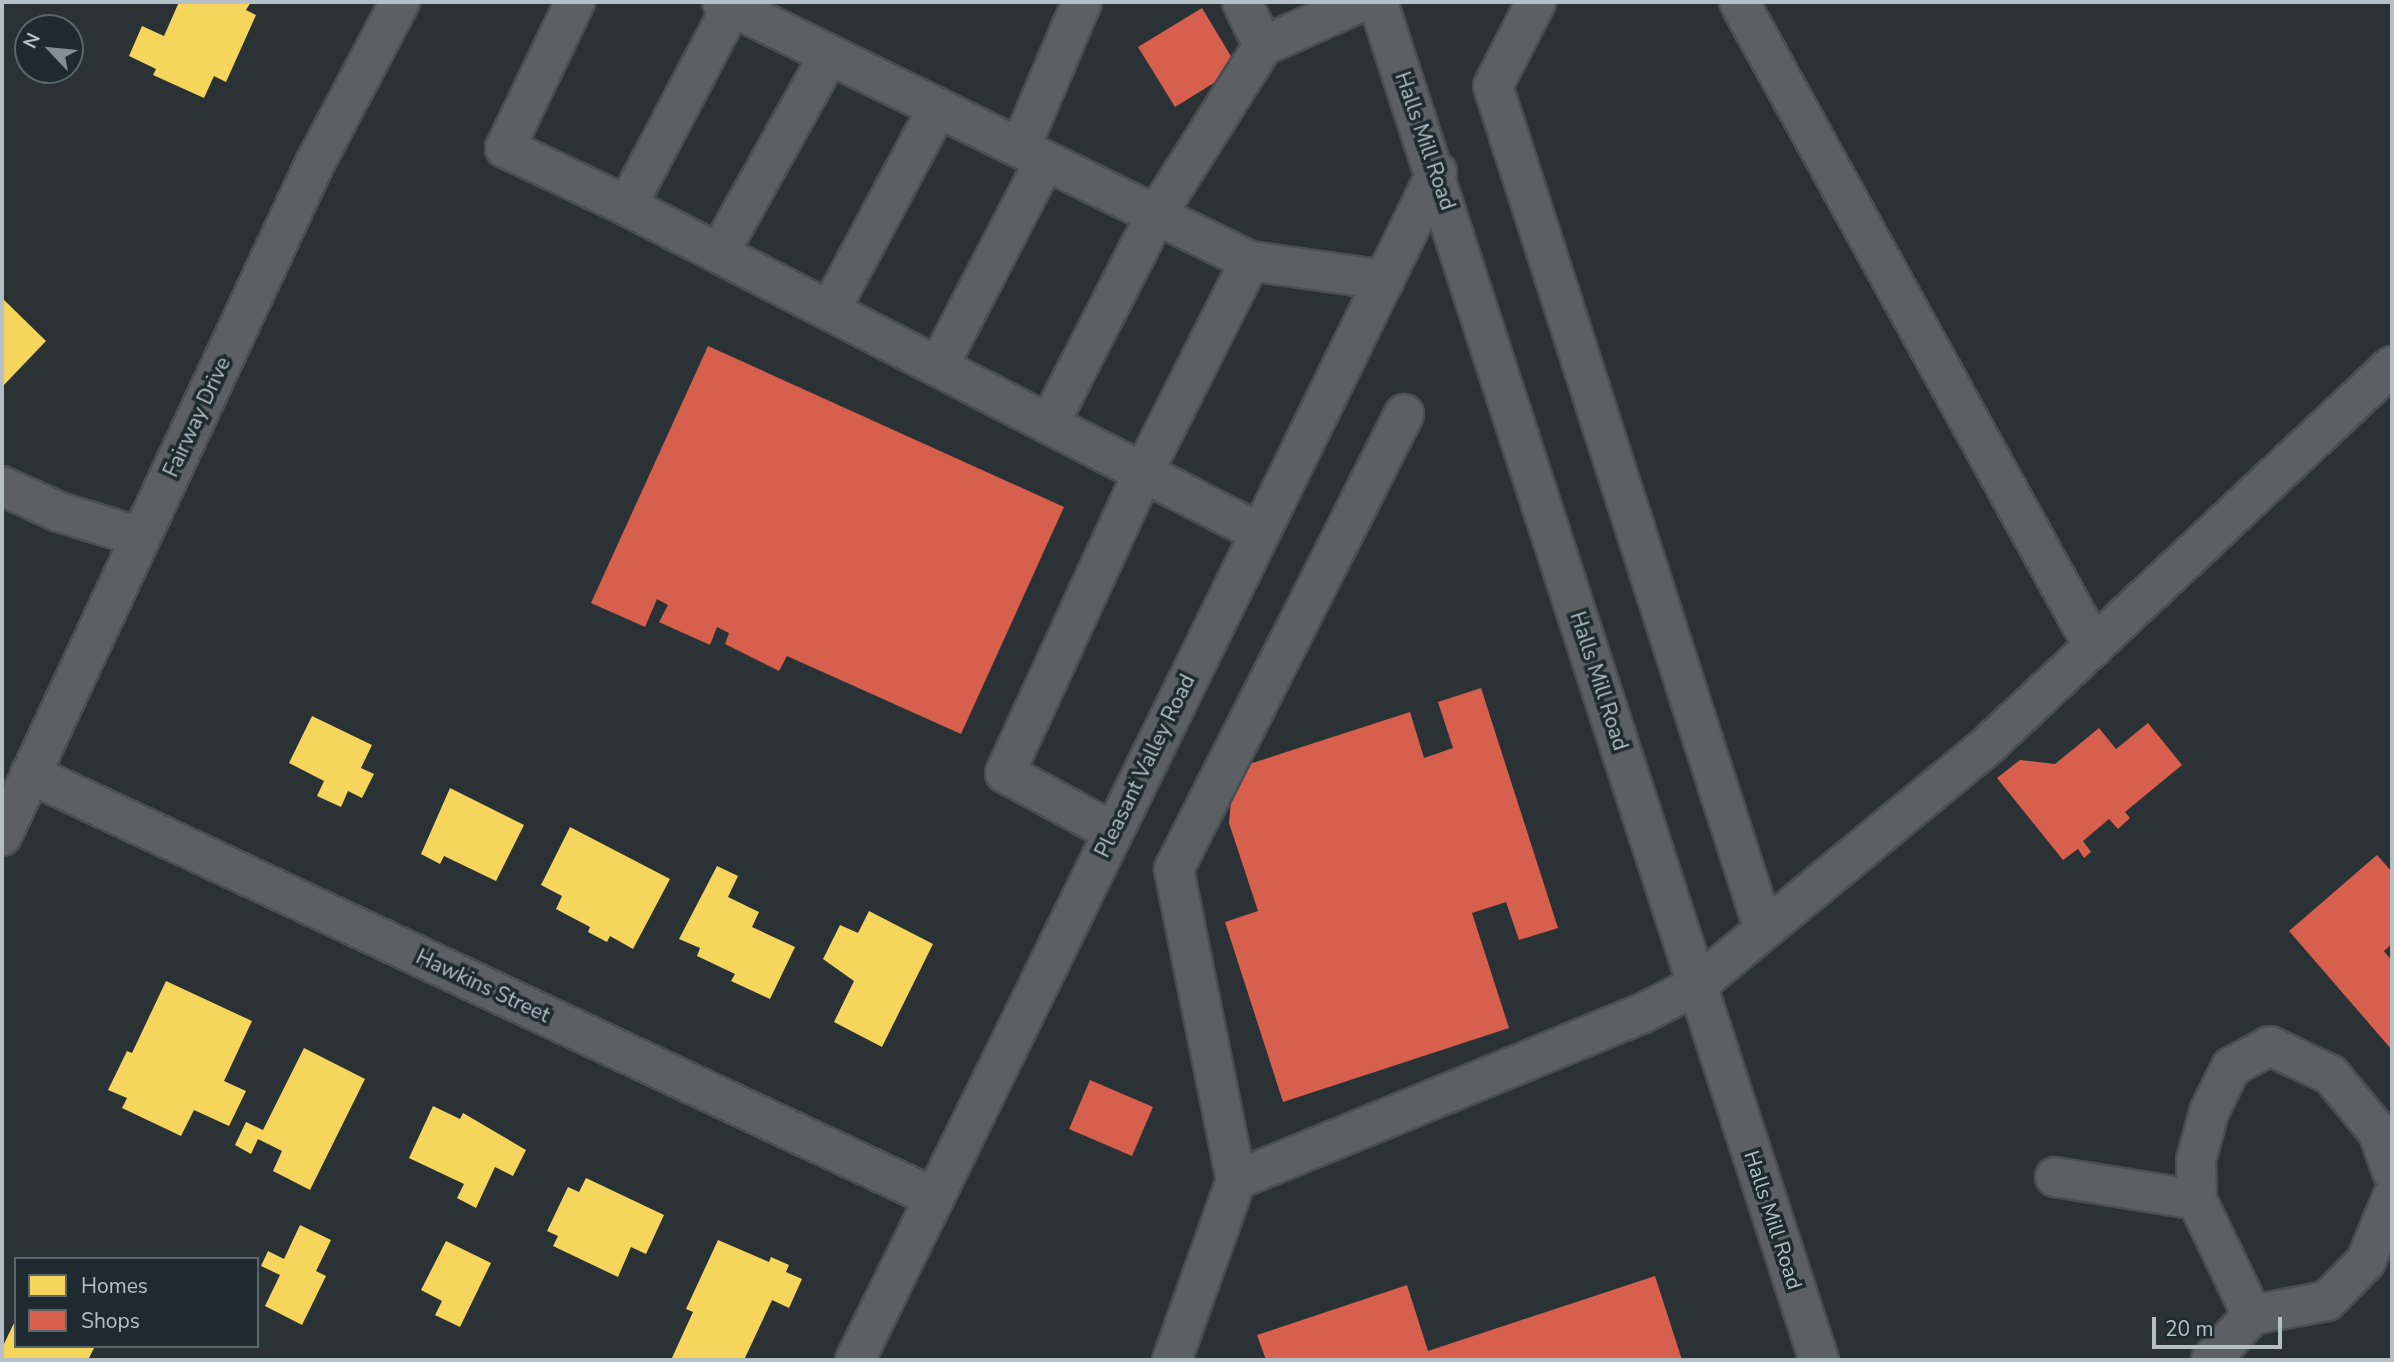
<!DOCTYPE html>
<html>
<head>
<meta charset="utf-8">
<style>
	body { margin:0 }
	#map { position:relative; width:2394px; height:1362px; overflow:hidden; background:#2a3236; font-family:"Nunito Sans",sans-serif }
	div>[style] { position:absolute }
	.homes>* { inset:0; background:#f6d55c }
	.shops>* { inset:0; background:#d6604d }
	.roads { filter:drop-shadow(2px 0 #484e51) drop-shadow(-2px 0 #484e51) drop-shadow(0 2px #484e51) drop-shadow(0 -2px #484e51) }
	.minor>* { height:38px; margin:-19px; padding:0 19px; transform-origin:19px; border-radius:19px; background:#5a6064 }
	span { translate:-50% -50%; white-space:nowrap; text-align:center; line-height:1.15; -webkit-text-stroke:7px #1e2a30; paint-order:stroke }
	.street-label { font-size:21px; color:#b4c0c6 }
	.frame { position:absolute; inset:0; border:4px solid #b4c0c6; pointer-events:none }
	.legend { position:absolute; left:14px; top:1257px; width:245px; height:91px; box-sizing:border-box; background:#1e2a30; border:2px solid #5a666c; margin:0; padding:9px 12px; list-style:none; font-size:21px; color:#b4c0c6 }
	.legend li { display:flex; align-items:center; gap:14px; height:35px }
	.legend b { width:35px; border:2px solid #5a666c }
	.north { position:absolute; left:14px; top:14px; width:70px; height:70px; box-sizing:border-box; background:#1e2a30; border:2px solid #5a666c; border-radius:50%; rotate:296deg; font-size:19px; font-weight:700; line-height:28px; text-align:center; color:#b4c0c6 }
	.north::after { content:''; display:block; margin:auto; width:24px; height:32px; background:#848e94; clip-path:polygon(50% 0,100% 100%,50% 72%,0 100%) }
	.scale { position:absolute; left:2152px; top:1317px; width:130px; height:32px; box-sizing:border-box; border:4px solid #b4c0c6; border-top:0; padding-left:9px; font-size:21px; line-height:24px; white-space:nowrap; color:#b4c0c6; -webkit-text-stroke:5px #1e2a30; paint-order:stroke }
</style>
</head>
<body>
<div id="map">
	<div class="homes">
		<i style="clip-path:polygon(179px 2px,251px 2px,246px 10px,256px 15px,226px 82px,214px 76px,204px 98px,153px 75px,156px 69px,129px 56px,142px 26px,164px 36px)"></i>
		<i style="clip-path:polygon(2px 298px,46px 341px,2px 387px)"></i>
		<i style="clip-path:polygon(312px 716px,372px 745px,361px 768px,374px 774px,362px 798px,348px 791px,341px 807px,317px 796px,324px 781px,289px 763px)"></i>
		<i style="clip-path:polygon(450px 788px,524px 825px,496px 881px,444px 856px,440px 864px,421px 854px)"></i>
		<i style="clip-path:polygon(570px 827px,670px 879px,633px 949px,610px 936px,607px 942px,588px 932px,590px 927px,556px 909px,562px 896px,541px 885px)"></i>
		<i style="clip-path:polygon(717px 866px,738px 876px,728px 897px,759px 912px,752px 927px,795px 947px,770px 999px,731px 981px,735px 974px,697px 956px,700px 948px,679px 939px)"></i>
		<i style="clip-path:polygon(869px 911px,933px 944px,882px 1047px,834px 1022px,854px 981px,823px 959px,840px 925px,858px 933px)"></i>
		<i style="clip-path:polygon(166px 981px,252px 1021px,224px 1081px,246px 1091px,229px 1126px,194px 1110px,181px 1136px,122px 1108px,127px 1098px,108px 1090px,127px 1051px,132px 1053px)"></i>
		<i style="clip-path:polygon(304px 1048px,365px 1079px,310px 1190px,273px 1171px,282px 1151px,258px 1139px,251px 1154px,235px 1145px,246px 1122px,263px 1130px)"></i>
		<i style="clip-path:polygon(433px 1106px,460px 1119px,463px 1113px,526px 1150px,513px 1176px,495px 1167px,476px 1208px,457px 1198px,464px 1184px,409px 1158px)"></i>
		<i style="clip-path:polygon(586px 1178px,664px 1215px,646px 1254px,631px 1247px,618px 1277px,553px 1246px,558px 1236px,547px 1231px,568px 1187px,579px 1192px)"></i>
		<i style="clip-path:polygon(300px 1225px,331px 1240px,316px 1271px,326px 1276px,302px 1325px,265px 1306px,280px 1275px,261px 1266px,268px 1251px,284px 1259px)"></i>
		<i style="clip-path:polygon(718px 1240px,769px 1262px,771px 1257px,789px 1265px,786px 1272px,802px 1279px,789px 1308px,772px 1300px,744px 1360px,671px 1360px,693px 1312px,686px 1309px)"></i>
		<i style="clip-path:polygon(446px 1241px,491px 1263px,460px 1327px,435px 1315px,442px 1301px,421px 1290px)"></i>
		<i style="clip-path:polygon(16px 1319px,16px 1346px,95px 1346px,88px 1360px,2px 1360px,2px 1348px)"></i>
	</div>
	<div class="shops">
		<i style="clip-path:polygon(1202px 8px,1238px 68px,1175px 107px,1138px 47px)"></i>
		<i style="clip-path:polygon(708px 346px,1064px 507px,961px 734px,787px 656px,779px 671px,725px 644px,729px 633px,717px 627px,710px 645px,659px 622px,668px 605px,657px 599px,645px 627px,591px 603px)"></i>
		<i style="clip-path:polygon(1481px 688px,1558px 928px,1519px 940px,1506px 902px,1472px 913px,1509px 1028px,1283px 1102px,1225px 922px,1258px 911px,1229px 823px,1234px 769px,1410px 712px,1424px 758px,1453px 748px,1438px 702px)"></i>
		<i style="clip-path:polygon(2148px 723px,2182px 765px,2125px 812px,2130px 818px,2118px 829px,2109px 819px,2083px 841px,2091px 852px,2084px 858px,2078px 849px,2063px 860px,1997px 778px,2020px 760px,2055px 764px,2099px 728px,2116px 749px)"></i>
		<i style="clip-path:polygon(2377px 855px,2392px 872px,2392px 944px,2384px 951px,2392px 961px,2392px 1050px,2289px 931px)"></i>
		<i style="clip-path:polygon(1090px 1080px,1153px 1107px,1132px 1156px,1069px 1129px)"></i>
		<i style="clip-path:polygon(1655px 1276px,1682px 1360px,1266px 1360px,1257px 1335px,1407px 1285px,1428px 1351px)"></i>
	</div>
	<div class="roads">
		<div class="minor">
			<i style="left:575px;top:2px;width:162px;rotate:115.6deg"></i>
			<i style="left:505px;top:148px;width:135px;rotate:25.4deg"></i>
			<i style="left:627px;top:206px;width:710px;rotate:27.32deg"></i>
			<i style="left:722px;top:2px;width:588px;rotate:26.13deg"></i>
			<i style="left:1250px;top:261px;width:136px;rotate:8deg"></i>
			<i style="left:1242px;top:2px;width:49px;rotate:64.5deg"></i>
			<i style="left:1263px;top:46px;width:107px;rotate:-24.2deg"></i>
			<i style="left:1378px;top:2px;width:1428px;rotate:72.01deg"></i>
			<i style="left:1536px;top:2px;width:94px;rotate:117.1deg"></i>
			<i style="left:1493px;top:86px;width:886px;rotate:72.2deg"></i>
			<i style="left:1739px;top:2px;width:736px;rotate:61.17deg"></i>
			<i style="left:1020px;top:148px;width:159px;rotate:-67deg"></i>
			<i style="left:627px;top:206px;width:226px;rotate:-62.3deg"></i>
			<i style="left:719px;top:253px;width:227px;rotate:-60.9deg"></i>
			<i style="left:830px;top:310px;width:229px;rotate:-61.9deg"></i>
			<i style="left:938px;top:367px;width:232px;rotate:-62.6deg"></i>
			<i style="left:1049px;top:424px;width:235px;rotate:-62.9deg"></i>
			<i style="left:1156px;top:215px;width:200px;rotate:-57.7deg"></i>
			<i style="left:2px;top:486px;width:63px;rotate:24.5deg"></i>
			<i style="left:59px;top:512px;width:86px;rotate:17deg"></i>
			<i style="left:30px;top:774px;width:999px;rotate:25.1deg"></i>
			<i style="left:1113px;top:832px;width:123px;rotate:-151.4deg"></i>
			<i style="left:1005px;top:773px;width:330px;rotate:-65.3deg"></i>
			<i style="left:1143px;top:473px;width:237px;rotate:-63.2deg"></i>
			<i style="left:2px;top:836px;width:742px;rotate:-65.06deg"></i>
			<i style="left:315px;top:163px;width:182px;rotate:-62.2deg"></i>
			<i style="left:2055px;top:1177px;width:144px;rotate:9.2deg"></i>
			<i style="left:1236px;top:1180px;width:317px;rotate:-101.3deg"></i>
			<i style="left:1174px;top:869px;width:510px;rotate:-63.18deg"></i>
			<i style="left:2252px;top:1315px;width:127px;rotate:-115.6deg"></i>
			<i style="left:2197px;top:1200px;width:40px;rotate:-91.4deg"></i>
			<i style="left:2196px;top:1160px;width:50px;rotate:-74.8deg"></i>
			<i style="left:2209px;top:1112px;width:50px;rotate:-63.9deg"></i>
			<i style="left:2231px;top:1067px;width:44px;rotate:-28.3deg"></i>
			<i style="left:2270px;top:1046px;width:68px;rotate:25.4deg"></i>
			<i style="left:2331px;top:1075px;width:74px;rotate:50.5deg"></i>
			<i style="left:2378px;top:1132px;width:42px;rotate:70.7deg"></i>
			<i style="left:855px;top:1360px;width:1323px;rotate:-63.9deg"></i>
			<i style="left:1172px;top:1360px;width:191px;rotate:-70.4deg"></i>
			<i style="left:1236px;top:1180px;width:438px;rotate:-22.3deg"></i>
			<i style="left:1641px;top:1014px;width:62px;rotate:-27deg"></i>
			<i style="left:1696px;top:986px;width:374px;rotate:-39.5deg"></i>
			<i style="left:1985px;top:748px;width:558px;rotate:-43.19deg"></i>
			<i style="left:2211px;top:1360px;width:61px;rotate:-47.7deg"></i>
			<i style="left:2252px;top:1315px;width:76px;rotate:-10.6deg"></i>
			<i style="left:2327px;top:1301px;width:56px;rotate:-45.7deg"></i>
			<i style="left:2366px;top:1261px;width:68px;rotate:-67.6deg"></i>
		</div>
	</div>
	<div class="street-label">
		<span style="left:1425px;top:141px;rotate:71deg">Halls Mill Road</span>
		<span style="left:197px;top:417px;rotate:-65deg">Fairway Drive</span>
		<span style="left:1599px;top:681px;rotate:72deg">Halls Mill Road</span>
		<span style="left:1145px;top:766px;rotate:-64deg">Pleasant Valley Road</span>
		<span style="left:483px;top:986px;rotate:25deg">Hawkins Street</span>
		<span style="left:1773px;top:1220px;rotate:72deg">Halls Mill Road</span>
	</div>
	<div class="frame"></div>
	<ul class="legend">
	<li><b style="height:19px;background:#f6d55c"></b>Homes</li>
	<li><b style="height:19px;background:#d6604d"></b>Shops</li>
	</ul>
	<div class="north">N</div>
	<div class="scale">20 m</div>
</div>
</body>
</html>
